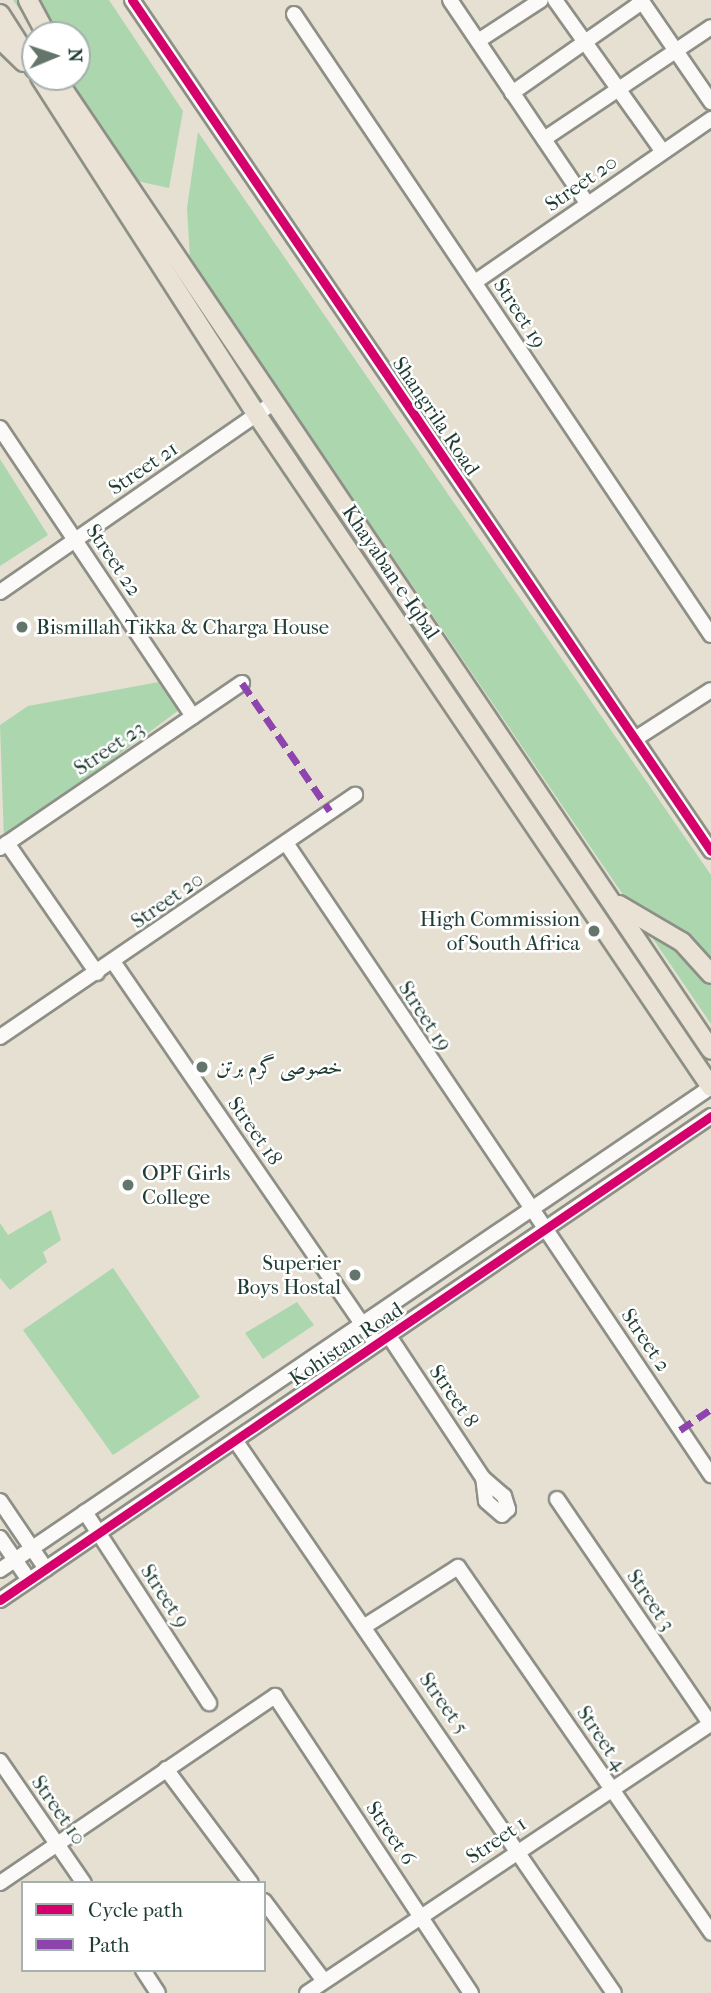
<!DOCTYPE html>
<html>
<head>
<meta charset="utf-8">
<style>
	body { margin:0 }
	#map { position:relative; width:711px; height:1993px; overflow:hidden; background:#e5e0d1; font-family:"IM FELL French Canon",Amiri,serif }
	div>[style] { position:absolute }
	.green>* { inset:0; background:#acd6ad }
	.roads { filter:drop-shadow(2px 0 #8e9087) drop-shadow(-2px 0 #8e9087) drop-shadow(0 2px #8e9087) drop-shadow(0 -2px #8e9087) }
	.minor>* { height:14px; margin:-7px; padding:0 7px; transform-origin:7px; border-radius:7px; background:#fbfaf8 }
	.major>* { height:18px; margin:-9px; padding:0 9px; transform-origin:9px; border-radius:9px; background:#e9e2d5 }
	.quiet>* { height:7px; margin-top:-3.5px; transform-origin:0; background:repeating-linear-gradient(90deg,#8e44ad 0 14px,transparent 0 21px) }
	.cycleway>* { height:9px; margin:-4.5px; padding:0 4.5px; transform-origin:4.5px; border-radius:4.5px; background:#d6006c }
	.dots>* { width:19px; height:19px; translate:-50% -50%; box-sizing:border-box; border:4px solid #fff; border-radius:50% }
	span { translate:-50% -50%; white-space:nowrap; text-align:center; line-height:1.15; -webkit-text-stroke:5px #fff; paint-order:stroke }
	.street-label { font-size:21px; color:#1f3d34 }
	.poi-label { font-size:21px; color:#1f3d34 }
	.left { translate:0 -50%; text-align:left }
	.right { translate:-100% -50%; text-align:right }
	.legend { position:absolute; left:21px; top:1881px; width:245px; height:91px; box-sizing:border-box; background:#fff; border:2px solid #a5b1ae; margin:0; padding:9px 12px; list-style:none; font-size:21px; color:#1f3d34 }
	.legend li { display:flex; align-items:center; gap:14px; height:35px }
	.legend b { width:35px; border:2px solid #a5b1ae }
	.north { position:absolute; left:21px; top:21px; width:70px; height:70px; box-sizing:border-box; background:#fff; border:2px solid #a5b1ae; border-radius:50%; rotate:88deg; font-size:19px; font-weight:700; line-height:28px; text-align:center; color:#1f3d34 }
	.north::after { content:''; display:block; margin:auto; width:24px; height:32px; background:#64766b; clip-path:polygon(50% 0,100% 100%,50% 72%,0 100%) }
</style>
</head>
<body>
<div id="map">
	<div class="green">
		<i style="clip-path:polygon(13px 0,109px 0,183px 111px,169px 188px,137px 181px,65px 77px,77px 77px,77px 35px,37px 35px)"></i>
		<i style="clip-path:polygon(198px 132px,711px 875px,711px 1024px,190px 259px,187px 208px)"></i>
		<i style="clip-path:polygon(0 459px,48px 535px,0 566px)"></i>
		<i style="clip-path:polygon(159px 682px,179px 710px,4px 840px,0 725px,28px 706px)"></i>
		<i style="clip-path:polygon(51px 1210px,61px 1240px,43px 1252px,47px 1262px,10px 1290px,0 1278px,0 1223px,8px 1235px)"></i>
		<i style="clip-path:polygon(113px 1268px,200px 1397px,113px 1455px,23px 1330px)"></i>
		<i style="clip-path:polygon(297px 1302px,314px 1325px,263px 1359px,245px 1333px)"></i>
	</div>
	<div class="roads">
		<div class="minor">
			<i style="left:132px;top:0;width:1029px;rotate:55.77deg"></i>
			<i style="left:450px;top:0;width:245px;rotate:56deg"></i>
			<i style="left:555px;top:0;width:186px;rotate:54.6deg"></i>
			<i style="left:641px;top:0;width:124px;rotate:55.5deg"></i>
			<i style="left:294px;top:14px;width:748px;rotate:56.12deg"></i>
			<i style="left:478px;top:41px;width:75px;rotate:-33.1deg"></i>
			<i style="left:512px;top:93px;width:159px;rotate:-35deg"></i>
			<i style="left:544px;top:139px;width:201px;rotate:-33.8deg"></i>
			<i style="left:475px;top:282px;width:287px;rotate:-34.6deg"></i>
			<i style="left:0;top:428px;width:347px;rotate:56.2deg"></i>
			<i style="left:0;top:592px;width:333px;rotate:-34.7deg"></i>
			<i style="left:635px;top:739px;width:90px;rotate:-32.8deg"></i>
			<i style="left:7px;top:843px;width:158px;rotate:55.3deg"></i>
			<i style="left:286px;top:843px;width:762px;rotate:56.08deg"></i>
			<i style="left:0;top:848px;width:293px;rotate:-34.3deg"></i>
			<i style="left:114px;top:963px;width:462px;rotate:55.5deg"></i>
			<i style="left:0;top:1037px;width:430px;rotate:-34.3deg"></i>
			<i style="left:389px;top:1336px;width:170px;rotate:56.5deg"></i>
			<i style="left:483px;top:1478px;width:28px;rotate:41deg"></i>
			<i style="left:504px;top:1496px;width:14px;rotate:73deg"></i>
			<i style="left:508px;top:1509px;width:8px;rotate:135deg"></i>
			<i style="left:502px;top:1515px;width:21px;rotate:-139deg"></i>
			<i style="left:486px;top:1501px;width:23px;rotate:-97deg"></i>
			<i style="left:235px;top:1440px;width:670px;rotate:55.58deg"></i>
			<i style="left:557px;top:1499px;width:273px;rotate:55.7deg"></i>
			<i style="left:0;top:1501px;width:82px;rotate:55.9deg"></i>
			<i style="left:85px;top:1512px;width:228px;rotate:57deg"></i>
			<i style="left:0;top:1538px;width:51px;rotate:55.4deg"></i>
			<i style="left:0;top:1570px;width:860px;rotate:-34.19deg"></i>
			<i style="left:0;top:1600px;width:860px;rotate:-34.24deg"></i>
			<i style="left:365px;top:1626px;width:110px;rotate:-32.4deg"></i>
			<i style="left:458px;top:1567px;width:445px;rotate:55.3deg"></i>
			<i style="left:0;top:1761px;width:148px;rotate:55.5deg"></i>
			<i style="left:166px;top:1769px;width:142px;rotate:53.3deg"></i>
			<i style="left:0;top:1883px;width:333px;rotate:-34.2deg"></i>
			<i style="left:275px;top:1696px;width:356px;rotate:56.6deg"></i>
			<i style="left:264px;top:1901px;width:100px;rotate:53.1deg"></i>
			<i style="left:143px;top:1970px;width:27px;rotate:57deg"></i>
			<i style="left:307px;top:1993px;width:485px;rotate:-33.7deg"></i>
		</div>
		<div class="major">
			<i style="left:28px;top:0;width:40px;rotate:62deg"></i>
			<i style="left:0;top:14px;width:65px;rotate:57.5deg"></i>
			<i style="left:0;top:39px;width:33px;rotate:44deg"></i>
			<i style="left:40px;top:77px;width:402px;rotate:57.3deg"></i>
			<i style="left:257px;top:415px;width:811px;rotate:55.96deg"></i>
			<i style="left:55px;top:77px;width:1173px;rotate:56.01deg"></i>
			<i style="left:619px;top:905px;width:73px;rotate:30.4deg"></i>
			<i style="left:682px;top:942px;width:43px;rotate:47.8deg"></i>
		</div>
	</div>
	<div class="quiet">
		<i style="left:242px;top:683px;width:155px;rotate:55.5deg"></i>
		<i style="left:680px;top:1430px;width:37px;rotate:-34deg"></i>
	</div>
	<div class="cycleway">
		<i style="left:132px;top:0;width:1029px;rotate:55.77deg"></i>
		<i style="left:0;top:1600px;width:860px;rotate:-34.24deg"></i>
	</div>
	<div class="dots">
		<i style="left:22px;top:627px;background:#64766b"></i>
		<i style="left:594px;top:931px;background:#64766b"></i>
		<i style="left:202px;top:1067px;background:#64766b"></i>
		<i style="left:128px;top:1185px;background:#64766b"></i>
		<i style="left:355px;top:1275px;background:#64766b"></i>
	</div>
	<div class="street-label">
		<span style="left:581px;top:183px;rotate:-35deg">Street 20</span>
		<span style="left:520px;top:313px;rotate:57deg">Street 19</span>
		<span style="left:436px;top:416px;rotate:56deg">Shangrila Road</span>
		<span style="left:143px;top:468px;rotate:-34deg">Street 21</span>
		<span style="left:114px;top:560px;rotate:56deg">Street 22</span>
		<span style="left:391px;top:572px;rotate:56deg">Khayaban-e-Iqbal</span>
		<span style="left:109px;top:748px;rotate:-34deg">Street 23</span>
		<span style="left:167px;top:900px;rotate:-35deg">Street 20</span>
		<span style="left:425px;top:1016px;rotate:57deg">Street 19</span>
		<span style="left:255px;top:1131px;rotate:55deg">Street 18</span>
		<span style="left:646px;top:1340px;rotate:56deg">Street 2</span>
		<span style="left:346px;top:1344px;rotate:-34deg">Kohistan Road</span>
		<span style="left:454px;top:1396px;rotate:56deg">Street 8</span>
		<span style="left:165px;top:1596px;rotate:57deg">Street 9</span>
		<span style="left:651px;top:1600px;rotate:56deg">Street 3</span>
		<span style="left:444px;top:1703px;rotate:55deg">Street 5</span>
		<span style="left:602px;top:1738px;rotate:56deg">Street 4</span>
		<span style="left:59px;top:1810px;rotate:55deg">Street 10</span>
		<span style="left:391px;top:1833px;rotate:56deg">Street 6</span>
		<span style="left:496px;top:1840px;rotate:-34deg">Street 1</span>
	</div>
	<div class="poi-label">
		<span class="left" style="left:36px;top:627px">Bismillah Tikka &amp; Charga House</span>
		<span class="right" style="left:580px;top:931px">High Commission<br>of South Africa</span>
		<span class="left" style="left:216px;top:1067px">خصوصی گرم برتن</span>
		<span class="left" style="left:142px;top:1185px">OPF Girls<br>College</span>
		<span class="right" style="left:341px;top:1275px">Superier<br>Boys Hostal</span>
	</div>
	<ul class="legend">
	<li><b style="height:9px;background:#d6006c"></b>Cycle path</li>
	<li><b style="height:9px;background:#8e44ad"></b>Path</li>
	</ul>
	<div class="north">N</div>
</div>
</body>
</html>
